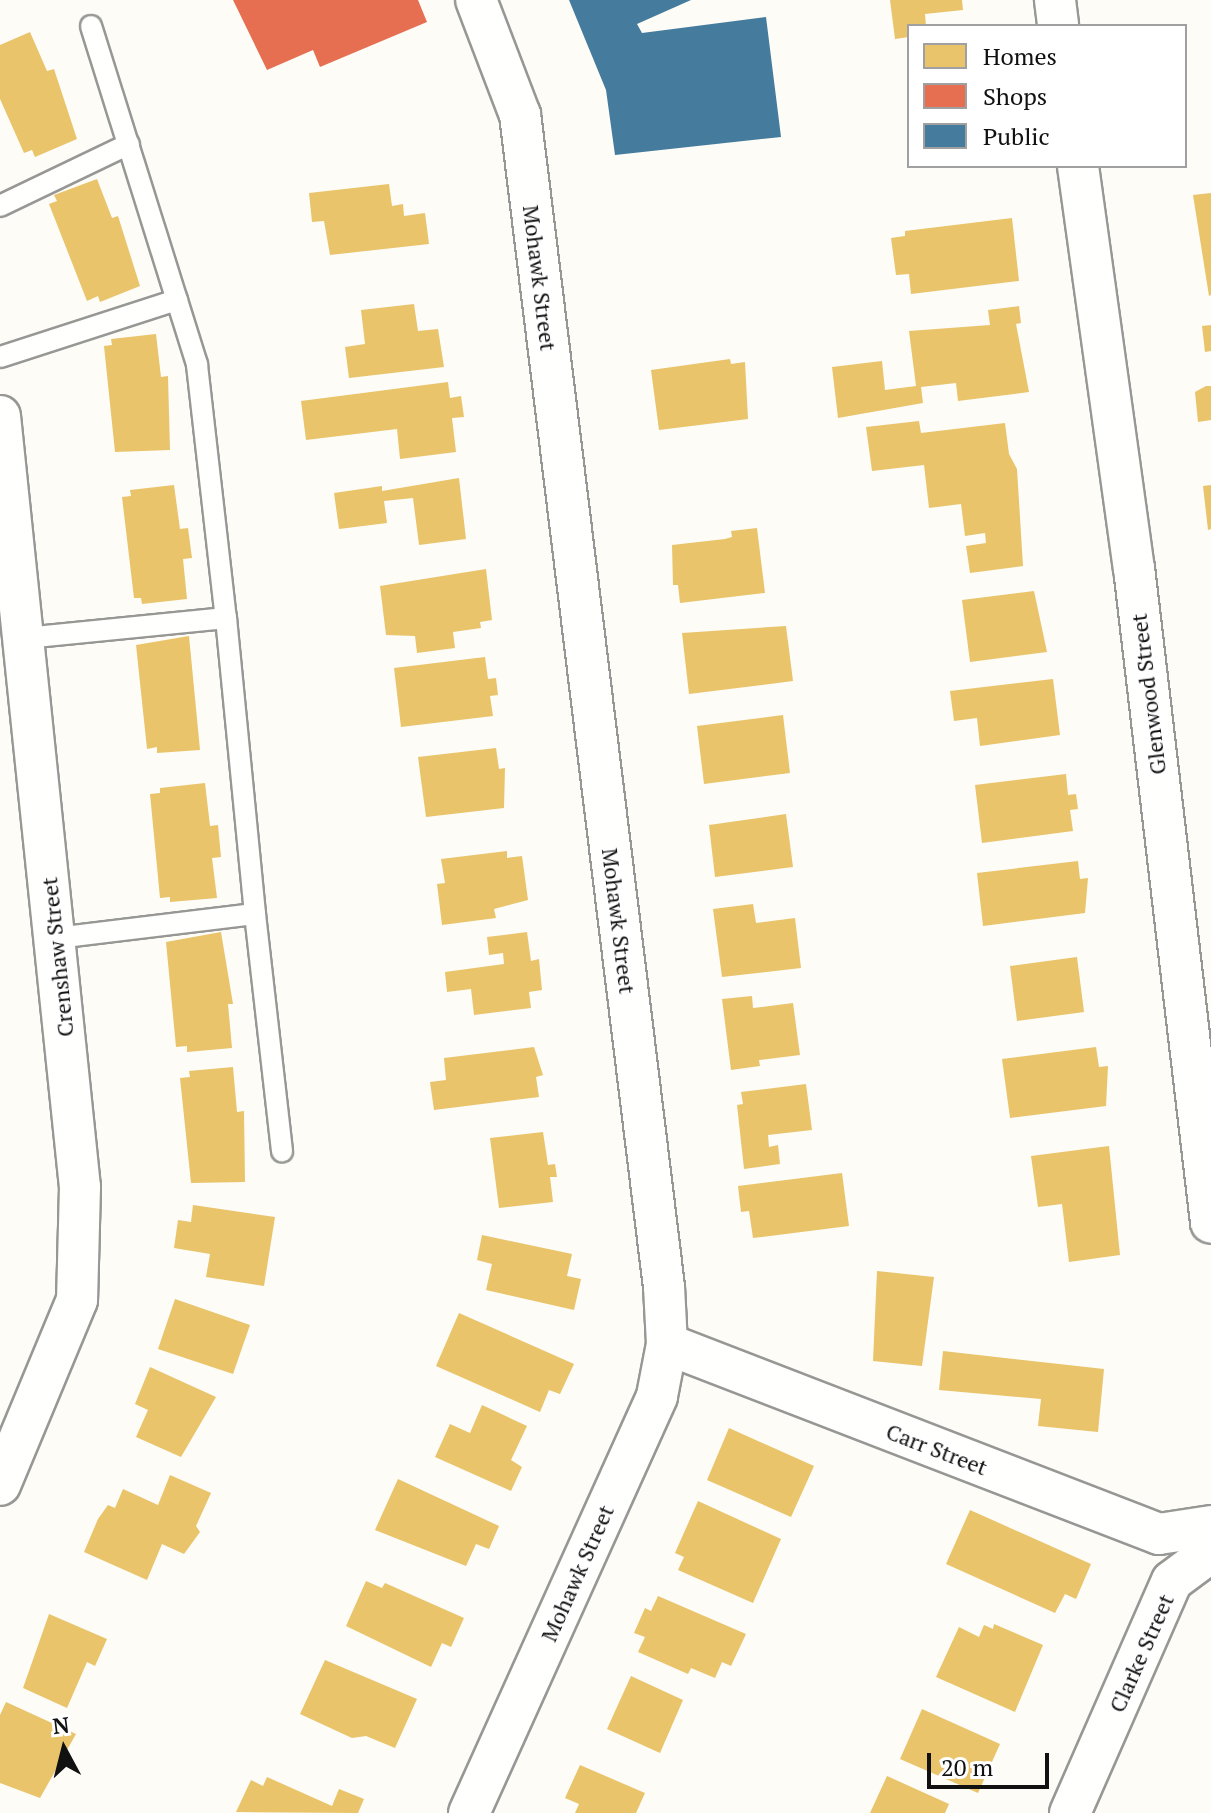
<!DOCTYPE html>
<html>
<head>
<meta charset="utf-8">
<style>
	body { margin:0 }
	#map { position:relative; width:1211px; height:1813px; overflow:hidden; background:#fdfcf7; font-family:"PT Serif",serif }
	div>[style] { position:absolute }
	.homes>* { inset:0; background:#e9c46a }
	.shops>* { inset:0; background:#e76f51 }
	.public>* { inset:0; background:#457b9d }
	.roads { filter:drop-shadow(2px 0 #979795) drop-shadow(-2px 0 #979795) drop-shadow(0 2px #979795) drop-shadow(0 -2px #979795) }
	.service>* { height:20px; margin:-10px; padding:0 10px; transform-origin:10px; border-radius:10px; background:#fffffe }
	.minor>* { height:40px; margin:-20px; padding:0 20px; transform-origin:20px; border-radius:20px; background:#fffffe }
	span { translate:-50% -50%; white-space:nowrap; text-align:center; line-height:1.15; -webkit-text-stroke:8px #fff; paint-order:stroke }
	.street-label { font-size:22px; color:#111 }
	.legend { position:absolute; left:907px; top:24px; width:280px; height:144px; box-sizing:border-box; background:#fff; border:2px solid #a0a0a0; margin:0; padding:10px 14px; list-style:none; font-size:24px; color:#111 }
	.legend li { display:flex; align-items:center; gap:16px; height:40px }
	.legend b { width:40px; border:2px solid #a0a0a0 }
	.north { position:absolute; left:24px; top:1709px; width:80px; height:80px; -webkit-text-stroke:6px #fff; paint-order:stroke; rotate:353deg; font-size:22px; font-weight:700; line-height:32px; text-align:center; color:#111 }
	.north::after { content:''; display:block; margin:auto; width:28px; height:36px; background:#111; clip-path:polygon(50% 0,100% 100%,50% 72%,0 100%) }
	.scale { position:absolute; left:927px; top:1753px; width:122px; height:36px; box-sizing:border-box; border:4px solid #111; border-top:0; padding-left:10px; font-size:24px; line-height:28px; white-space:nowrap; color:#111; -webkit-text-stroke:6px #fff; paint-order:stroke }
</style>
</head>
<body>
<div id="map">
	<div class="homes">
		<i style="clip-path:polygon(890px 0,962px 0,963px 10px,925px 14px,926px 26px,909px 26px,909px 37px,895px 39px)"></i>
		<i style="clip-path:polygon(30px 32px,47px 71px,54px 69px,77px 139px,35px 157px,32px 150px,24px 153px,0 99px,0 45px)"></i>
		<i style="clip-path:polygon(97px 179px,112px 218px,118px 216px,140px 286px,100px 302px,98px 296px,87px 301px,49px 204px,57px 201px,54px 195px)"></i>
		<i style="clip-path:polygon(389px 184px,392px 206px,403px 204px,404px 216px,425px 213px,429px 244px,330px 255px,324px 221px,312px 222px,309px 193px)"></i>
		<i style="clip-path:polygon(1211px 193px,1211px 295px,1209px 296px,1193px 195px)"></i>
		<i style="clip-path:polygon(1012px 218px,1019px 281px,911px 294px,909px 274px,896px 275px,891px 238px,905px 236px,905px 231px)"></i>
		<i style="clip-path:polygon(414px 304px,418px 331px,438px 329px,444px 367px,349px 378px,345px 347px,365px 344px,361px 310px)"></i>
		<i style="clip-path:polygon(1019px 306px,1021px 323px,1016px 324px,1029px 392px,958px 401px,956px 383px,921px 387px,923px 403px,838px 418px,832px 367px,882px 361px,885px 390px,916px 386px,909px 331px,990px 325px,988px 310px)"></i>
		<i style="clip-path:polygon(1211px 325px,1211px 351px,1205px 352px,1202px 326px)"></i>
		<i style="clip-path:polygon(156px 334px,161px 377px,168px 376px,170px 450px,115px 452px,104px 346px,112px 345px,111px 339px)"></i>
		<i style="clip-path:polygon(730px 359px,731px 364px,745px 362px,748px 419px,659px 430px,651px 370px)"></i>
		<i style="clip-path:polygon(448px 382px,450px 398px,461px 396px,464px 417px,452px 418px,456px 452px,400px 459px,397px 429px,306px 440px,301px 401px)"></i>
		<i style="clip-path:polygon(1206px 386px,1211px 386px,1211px 420px,1198px 422px,1195px 392px)"></i>
		<i style="clip-path:polygon(919px 421px,921px 433px,1005px 423px,1009px 454px,1017px 469px,1023px 566px,970px 573px,966px 546px,986px 543px,985px 533px,965px 536px,961px 504px,929px 508px,924px 465px,872px 471px,866px 427px)"></i>
		<i style="clip-path:polygon(459px 478px,466px 539px,419px 545px,413px 498px,384px 501px,387px 523px,339px 529px,334px 493px,382px 486px,382px 491px)"></i>
		<i style="clip-path:polygon(174px 485px,180px 529px,188px 528px,192px 558px,183px 559px,187px 599px,142px 604px,141px 598px,134px 598px,122px 497px,131px 496px,130px 490px)"></i>
		<i style="clip-path:polygon(1211px 485px,1211px 529px,1208px 530px,1203px 486px)"></i>
		<i style="clip-path:polygon(757px 528px,765px 593px,680px 603px,678px 585px,673px 585px,672px 545px,725px 539px,732px 537px,731px 531px)"></i>
		<i style="clip-path:polygon(486px 569px,492px 620px,480px 622px,481px 628px,453px 632px,455px 648px,417px 653px,415px 636px,386px 635px,380px 586px)"></i>
		<i style="clip-path:polygon(1034px 591px,1047px 652px,970px 662px,962px 600px)"></i>
		<i style="clip-path:polygon(786px 626px,793px 681px,689px 694px,682px 633px)"></i>
		<i style="clip-path:polygon(189px 636px,200px 750px,157px 753px,157px 747px,147px 749px,136px 645px)"></i>
		<i style="clip-path:polygon(485px 657px,488px 679px,496px 678px,498px 695px,490px 696px,493px 716px,401px 727px,394px 668px)"></i>
		<i style="clip-path:polygon(1053px 679px,1060px 735px,980px 746px,977px 718px,954px 721px,950px 691px)"></i>
		<i style="clip-path:polygon(783px 715px,790px 773px,704px 784px,697px 726px)"></i>
		<i style="clip-path:polygon(496px 748px,499px 769px,505px 768px,504px 808px,426px 817px,418px 757px)"></i>
		<i style="clip-path:polygon(1066px 774px,1068px 795px,1076px 794px,1078px 809px,1070px 810px,1073px 831px,982px 843px,975px 785px)"></i>
		<i style="clip-path:polygon(205px 783px,210px 826px,218px 825px,221px 857px,212px 858px,217px 898px,170px 902px,170px 897px,160px 898px,150px 794px,160px 793px,160px 788px)"></i>
		<i style="clip-path:polygon(786px 814px,793px 867px,715px 877px,709px 825px)"></i>
		<i style="clip-path:polygon(507px 851px,507px 858px,522px 856px,528px 900px,494px 909px,496px 918px,442px 925px,437px 884px,445px 883px,441px 859px)"></i>
		<i style="clip-path:polygon(1078px 861px,1080px 879px,1088px 878px,1085px 913px,983px 926px,977px 873px)"></i>
		<i style="clip-path:polygon(753px 904px,756px 923px,795px 918px,801px 968px,722px 977px,713px 909px)"></i>
		<i style="clip-path:polygon(221px 932px,233px 1004px,228px 1004px,232px 1048px,187px 1052px,187px 1046px,176px 1047px,166px 942px)"></i>
		<i style="clip-path:polygon(527px 932px,531px 961px,539px 959px,542px 990px,529px 992px,531px 1008px,474px 1015px,471px 989px,447px 992px,445px 972px,504px 964px,503px 953px,489px 955px,487px 937px)"></i>
		<i style="clip-path:polygon(1077px 957px,1084px 1012px,1017px 1021px,1010px 966px)"></i>
		<i style="clip-path:polygon(752px 996px,753px 1008px,793px 1003px,800px 1055px,759px 1060px,760px 1066px,731px 1070px,722px 999px)"></i>
		<i style="clip-path:polygon(534px 1047px,543px 1075px,536px 1077px,539px 1097px,434px 1110px,430px 1082px,446px 1080px,444px 1058px)"></i>
		<i style="clip-path:polygon(1096px 1047px,1099px 1067px,1108px 1066px,1106px 1106px,1010px 1118px,1002px 1059px)"></i>
		<i style="clip-path:polygon(233px 1067px,237px 1112px,244px 1111px,245px 1182px,191px 1183px,180px 1078px,190px 1077px,189px 1071px)"></i>
		<i style="clip-path:polygon(806px 1084px,812px 1130px,768px 1135px,769px 1147px,778px 1145px,780px 1164px,744px 1169px,737px 1105px,743px 1104px,741px 1092px)"></i>
		<i style="clip-path:polygon(543px 1132px,548px 1165px,555px 1164px,557px 1177px,550px 1177px,553px 1202px,499px 1208px,490px 1138px)"></i>
		<i style="clip-path:polygon(1109px 1146px,1120px 1255px,1069px 1262px,1062px 1204px,1038px 1207px,1031px 1156px)"></i>
		<i style="clip-path:polygon(842px 1173px,849px 1226px,753px 1238px,749px 1211px,741px 1212px,738px 1186px)"></i>
		<i style="clip-path:polygon(193px 1205px,275px 1217px,264px 1286px,206px 1277px,210px 1254px,174px 1248px,178px 1220px,191px 1222px)"></i>
		<i style="clip-path:polygon(482px 1235px,572px 1254px,567px 1276px,581px 1279px,574px 1310px,486px 1290px,492px 1264px,477px 1260px)"></i>
		<i style="clip-path:polygon(877px 1271px,934px 1277px,922px 1366px,873px 1361px)"></i>
		<i style="clip-path:polygon(175px 1299px,250px 1325px,233px 1374px,158px 1349px)"></i>
		<i style="clip-path:polygon(459px 1313px,574px 1364px,560px 1394px,549px 1390px,540px 1412px,436px 1366px)"></i>
		<i style="clip-path:polygon(943px 1351px,1104px 1369px,1098px 1432px,1038px 1426px,1041px 1399px,939px 1390px)"></i>
		<i style="clip-path:polygon(150px 1367px,216px 1397px,181px 1457px,136px 1437px,148px 1410px,135px 1404px)"></i>
		<i style="clip-path:polygon(482px 1405px,527px 1426px,511px 1460px,522px 1467px,511px 1491px,435px 1457px,450px 1424px,470px 1433px)"></i>
		<i style="clip-path:polygon(729px 1428px,814px 1466px,791px 1517px,707px 1480px)"></i>
		<i style="clip-path:polygon(170px 1475px,211px 1493px,196px 1526px,200px 1532px,184px 1554px,162px 1544px,147px 1580px,84px 1552px,98px 1519px,108px 1505px,115px 1508px,123px 1489px,158px 1505px)"></i>
		<i style="clip-path:polygon(398px 1479px,499px 1526px,489px 1549px,476px 1544px,466px 1566px,375px 1530px)"></i>
		<i style="clip-path:polygon(698px 1501px,781px 1539px,753px 1603px,678px 1570px,684px 1557px,675px 1553px)"></i>
		<i style="clip-path:polygon(970px 1510px,1091px 1564px,1076px 1599px,1065px 1594px,1055px 1613px,946px 1564px)"></i>
		<i style="clip-path:polygon(366px 1581px,382px 1588px,385px 1583px,464px 1618px,451px 1647px,442px 1643px,431px 1667px,346px 1626px)"></i>
		<i style="clip-path:polygon(658px 1596px,746px 1634px,731px 1666px,722px 1662px,715px 1678px,691px 1668px,688px 1674px,638px 1652px,645px 1637px,634px 1633px,645px 1608px,651px 1611px)"></i>
		<i style="clip-path:polygon(49px 1614px,107px 1639px,95px 1666px,87px 1662px,67px 1708px,23px 1688px)"></i>
		<i style="clip-path:polygon(994px 1624px,1043px 1645px,1015px 1712px,936px 1677px,959px 1627px,979px 1637px,984px 1625px,993px 1629px)"></i>
		<i style="clip-path:polygon(325px 1660px,417px 1699px,395px 1748px,366px 1736px,352px 1738px,300px 1714px)"></i>
		<i style="clip-path:polygon(631px 1676px,683px 1700px,660px 1753px,607px 1729px)"></i>
		<i style="clip-path:polygon(6px 1702px,76px 1734px,40px 1798px,0 1783px,0 1715px)"></i>
		<i style="clip-path:polygon(922px 1709px,1000px 1744px,978px 1793px,900px 1759px)"></i>
		<i style="clip-path:polygon(580px 1765px,645px 1793px,636px 1813px,575px 1813px,579px 1804px,565px 1798px)"></i>
		<i style="clip-path:polygon(887px 1776px,949px 1804px,945px 1813px,870px 1813px)"></i>
		<i style="clip-path:polygon(267px 1777px,332px 1806px,339px 1789px,364px 1799px,358px 1813px,236px 1812px,251px 1780px,263px 1786px)"></i>
	</div>
	<div class="shops">
		<i style="clip-path:polygon(233px 0,418px 0,427px 22px,320px 67px,313px 50px,267px 70px)"></i>
	</div>
	<div class="public">
		<i style="clip-path:polygon(569px 0,691px 0,637px 24px,642px 33px,766px 17px,781px 137px,615px 155px,606px 90px)"></i>
	</div>
	<div class="roads">
		<div class="service">
			<i style="left:91px;top:26px;width:355px;rotate:72.6deg"></i>
			<i style="left:197px;top:365px;width:255px;rotate:83.5deg"></i>
			<i style="left:0;top:206px;width:143px;rotate:-25.7deg"></i>
			<i style="left:0;top:357px;width:186px;rotate:-17.9deg"></i>
			<i style="left:25px;top:638px;width:202px;rotate:-5.7deg"></i>
			<i style="left:226px;top:618px;width:297px;rotate:84.4deg"></i>
			<i style="left:56px;top:938px;width:200px;rotate:-6.9deg"></i>
			<i style="left:255px;top:914px;width:239px;rotate:83.5deg"></i>
		</div>
		<div class="minor">
			<i style="left:1055px;top:0;width:26px;rotate:83deg"></i>
			<i style="left:1078px;top:166px;width:406px;rotate:82.1deg"></i>
			<i style="left:1134px;top:568px;width:659px;rotate:83.29deg"></i>
			<i style="left:0;top:416px;width:775px;rotate:84.08deg"></i>
			<i style="left:80px;top:1187px;width:113px;rotate:91.5deg"></i>
			<i style="left:77px;top:1300px;width:200px;rotate:112.6deg"></i>
			<i style="left:667px;top:1344px;width:527px;rotate:21.12deg"></i>
			<i style="left:1159px;top:1534px;width:53px;rotate:-8.7deg"></i>
			<i style="left:469px;top:1813px;width:457px;rotate:-65.7deg"></i>
			<i style="left:657px;top:1396px;width:53px;rotate:-79.1deg"></i>
			<i style="left:667px;top:1344px;width:57px;rotate:-93deg"></i>
			<i style="left:664px;top:1287px;width:1181px;rotate:-97deg"></i>
			<i style="left:520px;top:115px;width:123px;rotate:-110.9deg"></i>
			<i style="left:1070px;top:1813px;width:253px;rotate:-66.3deg"></i>
			<i style="left:1172px;top:1581px;width:49px;rotate:-36.6deg"></i>
		</div>
	</div>
	<div class="street-label">
		<span style="left:540px;top:278px;rotate:83deg">Mohawk Street</span>
		<span style="left:1148px;top:694px;rotate:-97deg">Glenwood Street</span>
		<span style="left:619px;top:921px;rotate:83deg">Mohawk Street</span>
		<span style="left:57px;top:957px;rotate:-96deg">Crenshaw Street</span>
		<span style="left:937px;top:1449px;rotate:21deg">Carr Street</span>
		<span style="left:577px;top:1573px;rotate:-66deg">Mohawk Street</span>
		<span style="left:1141px;top:1653px;rotate:-66deg">Clarke Street</span>
	</div>
	<ul class="legend">
	<li><b style="height:22px;background:#e9c46a"></b>Homes</li>
	<li><b style="height:22px;background:#e76f51"></b>Shops</li>
	<li><b style="height:22px;background:#457b9d"></b>Public</li>
	</ul>
	<div class="north">N</div>
	<div class="scale">20 m</div>
</div>
</body>
</html>
